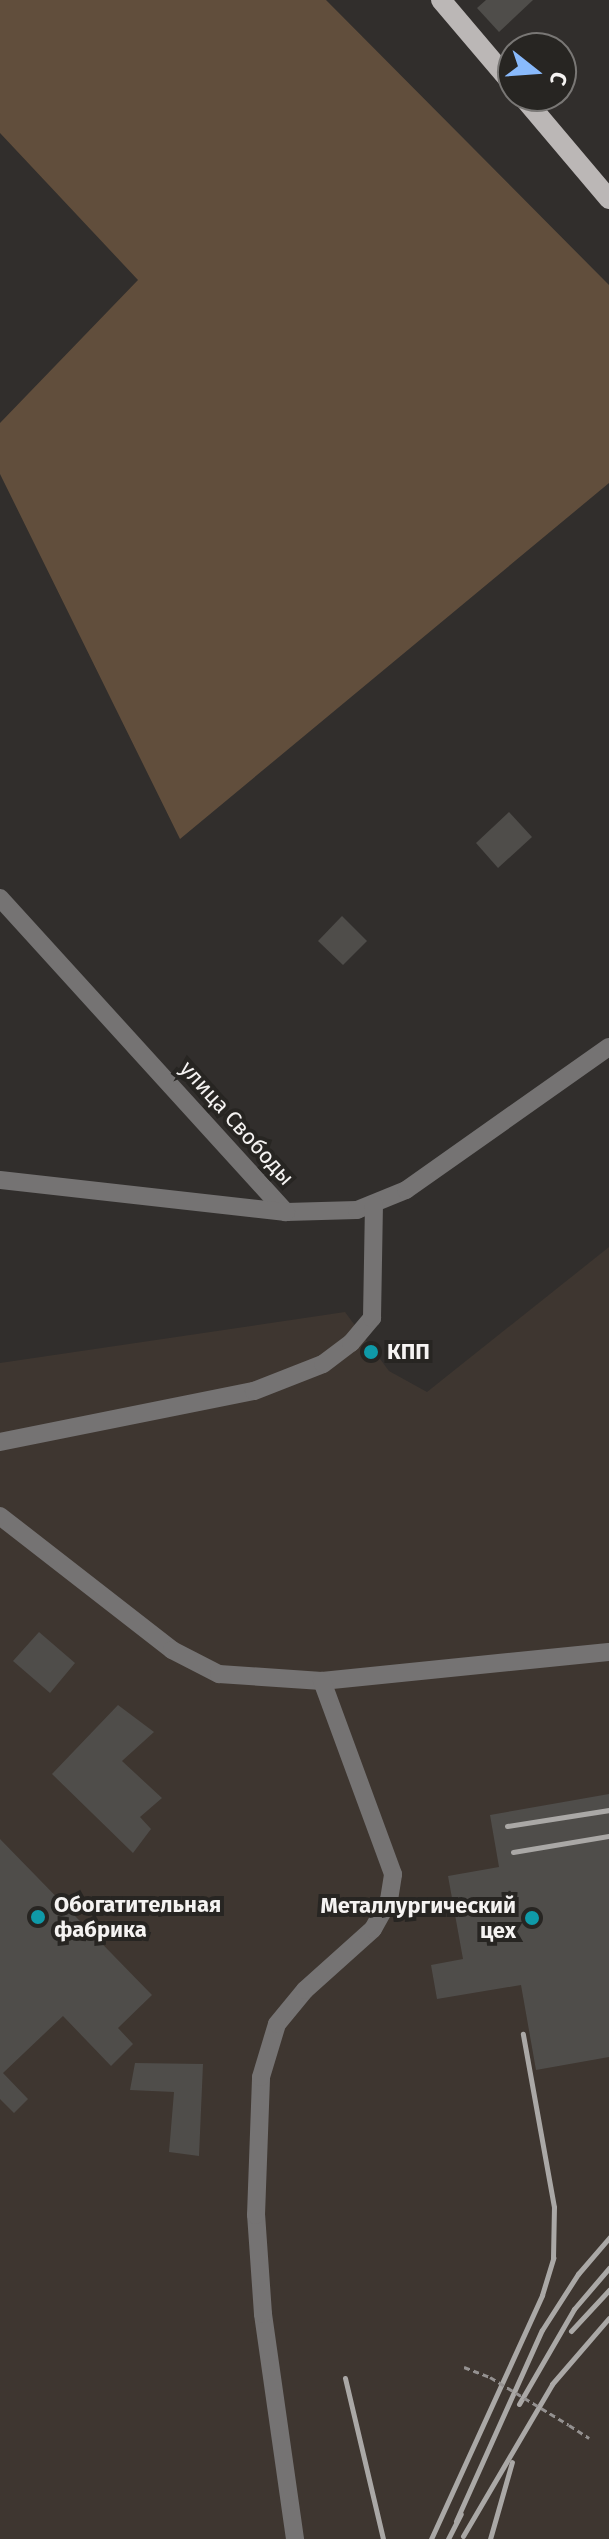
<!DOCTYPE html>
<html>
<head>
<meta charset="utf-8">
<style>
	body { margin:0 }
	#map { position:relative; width:609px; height:2539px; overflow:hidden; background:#312e2c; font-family:"Fira Sans",sans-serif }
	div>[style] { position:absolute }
	.built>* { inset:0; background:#3e3630 }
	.green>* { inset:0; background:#614e3c }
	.building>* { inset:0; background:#4f4d4a }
	.path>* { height:3px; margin-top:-1.5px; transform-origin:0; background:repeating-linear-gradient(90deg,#949190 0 6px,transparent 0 10px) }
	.minor>* { height:18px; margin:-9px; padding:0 9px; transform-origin:9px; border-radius:9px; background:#757373 }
	.major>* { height:20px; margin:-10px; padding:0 10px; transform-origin:10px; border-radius:10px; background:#bbb7b6 }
	.rail>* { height:5px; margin:-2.5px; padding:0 2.5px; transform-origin:2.5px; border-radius:2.5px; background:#aaa8a6 }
	.path-bridge>* { height:3px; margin-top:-1.5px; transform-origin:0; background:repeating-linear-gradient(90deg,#949190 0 6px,transparent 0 10px) }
	.dots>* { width:22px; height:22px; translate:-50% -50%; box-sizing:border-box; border:4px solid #272522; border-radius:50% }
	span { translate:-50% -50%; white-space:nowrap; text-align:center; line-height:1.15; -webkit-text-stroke:8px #272522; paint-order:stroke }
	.street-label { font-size:22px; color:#f5f3f2 }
	.poi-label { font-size:22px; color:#f5f3f2; font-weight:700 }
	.left { translate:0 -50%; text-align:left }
	.right { translate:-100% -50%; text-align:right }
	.north { position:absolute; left:497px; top:32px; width:80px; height:80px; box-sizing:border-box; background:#272522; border:2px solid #797775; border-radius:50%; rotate:107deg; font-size:22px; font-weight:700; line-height:32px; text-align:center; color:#f5f3f2 }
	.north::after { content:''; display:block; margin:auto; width:28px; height:36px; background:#89bafc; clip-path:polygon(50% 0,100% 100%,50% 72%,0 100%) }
</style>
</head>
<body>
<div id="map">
	<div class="built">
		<i style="clip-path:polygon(609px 1247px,609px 2539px,0 2539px,0 1363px,345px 1312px,389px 1371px,427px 1392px)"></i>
	</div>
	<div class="green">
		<i style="clip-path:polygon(0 0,326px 0,609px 285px,609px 483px,180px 839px,0 474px,0 423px,138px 280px,0 133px)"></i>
	</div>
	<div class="building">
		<i style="clip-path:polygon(486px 0,533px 0,499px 32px,477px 8px)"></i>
		<i style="clip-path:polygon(509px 812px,532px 837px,498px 868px,476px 843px)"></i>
		<i style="clip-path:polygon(342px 916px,367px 941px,343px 965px,318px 941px)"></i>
		<i style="clip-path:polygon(39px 1632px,75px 1663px,50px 1693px,13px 1661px)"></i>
		<i style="clip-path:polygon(118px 1705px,154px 1732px,122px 1761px,162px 1798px,140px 1817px,151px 1829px,133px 1853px,52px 1774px)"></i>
		<i style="clip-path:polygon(609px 1794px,609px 2057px,536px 2070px,521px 1985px,437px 1999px,431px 1965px,463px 1959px,448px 1876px,499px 1867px,490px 1815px)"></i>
		<i style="clip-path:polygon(0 1839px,152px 1995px,118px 2028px,133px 2044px,111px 2066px,63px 2016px,3px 2073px,28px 2099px,14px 2113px,0 2099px)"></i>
		<i style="clip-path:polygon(135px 2063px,203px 2064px,199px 2156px,169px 2152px,174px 2092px,130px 2090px)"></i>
	</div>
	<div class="path">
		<i style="left:464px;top:2367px;width:28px;rotate:21deg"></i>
		<i style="left:569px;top:2425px;width:24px;rotate:33deg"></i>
	</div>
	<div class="minor">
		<i style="left:0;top:898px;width:425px;rotate:47.7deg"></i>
		<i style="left:286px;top:1212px;width:71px;rotate:-1.6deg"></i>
		<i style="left:357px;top:1210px;width:53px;rotate:-22.2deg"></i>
		<i style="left:406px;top:1190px;width:248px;rotate:-35.2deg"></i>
		<i style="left:0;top:1180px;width:288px;rotate:6.4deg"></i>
		<i style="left:0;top:1442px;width:259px;rotate:-11.4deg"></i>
		<i style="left:254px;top:1391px;width:74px;rotate:-21.4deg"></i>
		<i style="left:323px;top:1364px;width:35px;rotate:-37deg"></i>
		<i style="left:351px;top:1343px;width:33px;rotate:-50deg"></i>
		<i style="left:372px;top:1318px;width:113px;rotate:-89deg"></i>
		<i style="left:0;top:1516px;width:218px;rotate:37.9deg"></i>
		<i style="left:172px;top:1650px;width:53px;rotate:27.1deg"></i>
		<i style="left:219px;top:1674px;width:103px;rotate:3.9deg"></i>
		<i style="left:322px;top:1681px;width:288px;rotate:-5.8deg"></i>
		<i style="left:295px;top:2539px;width:227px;rotate:-98.1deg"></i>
		<i style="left:263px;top:2314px;width:99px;rotate:-94deg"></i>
		<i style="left:256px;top:2215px;width:138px;rotate:-87.9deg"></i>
		<i style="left:261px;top:2077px;width:55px;rotate:-73.2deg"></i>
		<i style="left:277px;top:2024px;width:44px;rotate:-50.5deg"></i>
		<i style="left:305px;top:1990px;width:91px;rotate:-41.9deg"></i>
		<i style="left:373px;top:1929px;width:33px;rotate:-61deg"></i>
		<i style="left:389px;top:1900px;width:26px;rotate:-81deg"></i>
		<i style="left:393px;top:1874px;width:206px;rotate:-110.2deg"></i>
	</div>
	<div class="major">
		<i style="left:441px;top:0;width:111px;rotate:49.7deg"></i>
		<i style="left:522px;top:96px;width:135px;rotate:49.8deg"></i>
	</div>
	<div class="rail">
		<i style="left:507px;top:1826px;width:103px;rotate:-8.9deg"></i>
		<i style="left:513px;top:1852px;width:97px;rotate:-9.5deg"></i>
		<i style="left:571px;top:2331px;width:56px;rotate:-47.2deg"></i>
		<i style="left:345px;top:2378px;width:165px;rotate:76.7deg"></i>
		<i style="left:519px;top:2404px;width:110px;rotate:-59.9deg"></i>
		<i style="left:574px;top:2309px;width:54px;rotate:-49.5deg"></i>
		<i style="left:456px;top:2521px;width:209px;rotate:-65.8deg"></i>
		<i style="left:542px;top:2330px;width:67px;rotate:-57.3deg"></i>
		<i style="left:578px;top:2274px;width:48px;rotate:-49.3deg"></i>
		<i style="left:463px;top:2536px;width:176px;rotate:-59.6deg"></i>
		<i style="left:552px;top:2384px;width:87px;rotate:-49.2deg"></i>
		<i style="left:431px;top:2539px;width:268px;rotate:-65.5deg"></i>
		<i style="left:542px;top:2295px;width:39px;rotate:-73deg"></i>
		<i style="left:553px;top:2258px;width:51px;rotate:-88.9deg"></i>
		<i style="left:554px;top:2207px;width:176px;rotate:-100.2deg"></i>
		<i style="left:448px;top:2539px;width:28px;rotate:-63deg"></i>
		<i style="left:490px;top:2539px;width:80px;rotate:-74.1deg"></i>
	</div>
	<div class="path-bridge">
		<i style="left:490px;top:2377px;width:92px;rotate:31.3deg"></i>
	</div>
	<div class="dots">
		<i style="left:371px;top:1352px;background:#0f9aa8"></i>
		<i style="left:38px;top:1917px;background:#0f9aa8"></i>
		<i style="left:532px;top:1918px;background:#0f9aa8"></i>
	</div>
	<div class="street-label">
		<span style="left:237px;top:1123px;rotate:48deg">улица Свободы</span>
	</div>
	<div class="poi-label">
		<span class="left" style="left:387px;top:1352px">КПП</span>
		<span class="left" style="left:54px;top:1917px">Обогатительная<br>фабрика</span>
		<span class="right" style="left:516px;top:1918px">Металлургический<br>цех</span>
	</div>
	<div class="north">С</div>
</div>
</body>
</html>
